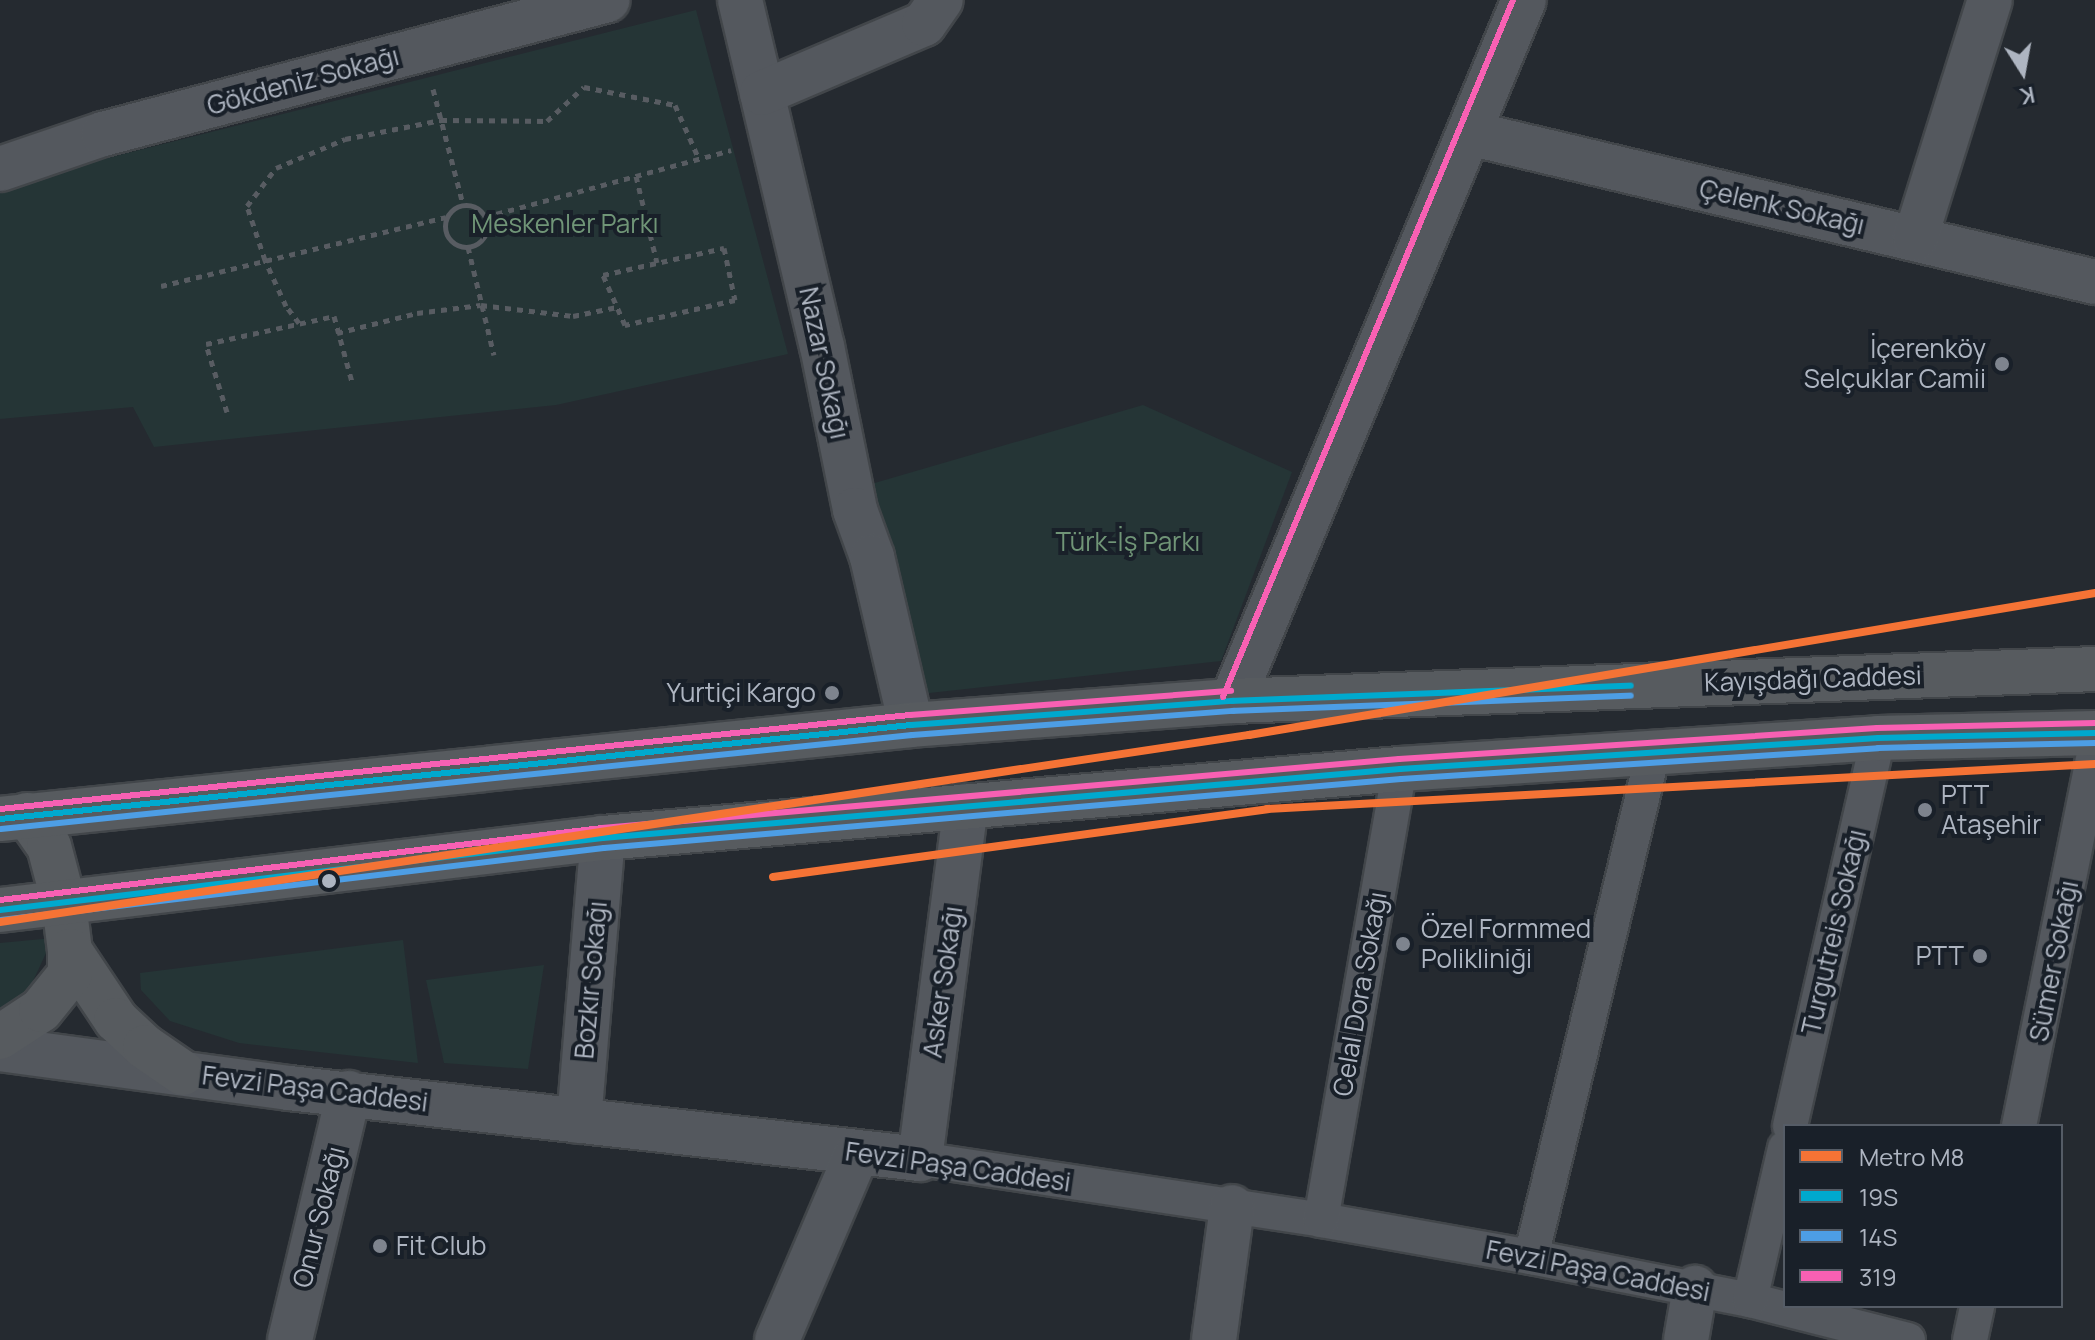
<!DOCTYPE html>
<html>
<head>
<meta charset="utf-8">
<style>
	body { margin:0 }
	#map { position:relative; width:2095px; height:1340px; overflow:hidden; background:#252a30; font-family:Manrope,sans-serif }
	div>[style] { position:absolute }
	.green>* { inset:0; background:#253536 }
	.path>* { height:5px; margin-top:-2.5px; transform-origin:0; background:repeating-linear-gradient(90deg,#585c62 0 6px,transparent 0 12px) }
	.path>.ring { margin:-2.5px; padding:0; box-sizing:content-box; background:none; border:5px solid #585c62; border-radius:50% }
	.roads { filter:drop-shadow(2px 0 #42464a) drop-shadow(-2px 0 #42464a) drop-shadow(0 2px #42464a) drop-shadow(0 -2px #42464a) }
	.pedestrian>* { height:34px; margin:-17px; padding:0 17px; transform-origin:17px; border-radius:17px; background:#54585e }
	.minor>* { height:44px; margin:-22px; padding:0 22px; transform-origin:22px; border-radius:22px; background:#54585e }
	.tertiary>* { height:44px; margin:-22px; padding:0 22px; transform-origin:22px; border-radius:22px; background:#54585e }
	.primary>* { height:44px; margin:-22px; padding:0 22px; transform-origin:22px; border-radius:22px; background:#575b5f }
	.bus-1>* { height:6px; margin:-3px; padding:0 3px; transform-origin:3px; border-radius:3px; background:#00a9ce }
	.bus-2>* { height:6px; margin:-3px; padding:0 3px; transform-origin:3px; border-radius:3px; background:#4d9ee5 }
	.bus-3>* { height:6px; margin:-3px; padding:0 3px; transform-origin:3px; border-radius:3px; background:#f860b3 }
	.metro-1>* { height:8px; margin:-4px; padding:0 4px; transform-origin:4px; border-radius:4px; background:#f57335 }
	.dots>* { width:22px; height:22px; translate:-50% -50%; box-sizing:border-box; border:4px solid #192029; border-radius:50% }
	span { translate:-50% -50%; white-space:nowrap; text-align:center; line-height:1.15; -webkit-text-stroke:8px #192029; paint-order:stroke }
	.street-label { font-size:26px; color:#aeb5c1 }
	.park-label { font-size:26px; color:#709577 }
	.poi-label { font-size:26px; color:#aeb5c1 }
	.right { translate:-100% -50%; text-align:right }
	.left { translate:0 -50%; text-align:left }
	.legend { position:absolute; left:1783px; top:1124px; width:280px; height:184px; box-sizing:border-box; background:#192029; border:2px solid #555c66; margin:0; padding:10px 14px; list-style:none; font-size:24px; color:#aeb5c1 }
	.legend li { display:flex; align-items:center; gap:16px; height:40px }
	.legend b { width:40px; border:2px solid #555c66 }
	.north { position:absolute; left:1983px; top:32px; width:80px; height:80px; -webkit-text-stroke:6px #192029; paint-order:stroke; rotate:169deg; font-size:22px; font-weight:700; line-height:32px; text-align:center; color:#aeb5c1 }
	.north::after { content:''; display:block; margin:auto; width:28px; height:36px; background:#aeb5c1; clip-path:polygon(50% 0,100% 100%,50% 72%,0 100%) }
</style>
</head>
<body>
<div id="map">
	<div class="green">
		<i style="clip-path:polygon(696px 10px,788px 354px,556px 405px,154px 447px,133px 407px,0 419px,0 185px)"></i>
		<i style="clip-path:polygon(1143px 405px,1292px 472px,1221px 661px,911px 695px,854px 489px)"></i>
		<i style="clip-path:polygon(53px 938px,27px 994px,0 1013px,0 943px)"></i>
		<i style="clip-path:polygon(403px 940px,418px 1063px,239px 1043px,170px 1021px,141px 990px,140px 973px)"></i>
		<i style="clip-path:polygon(544px 965px,528px 1069px,444px 1063px,426px 980px)"></i>
	</div>
	<div class="path">
		<i style="left:433px;top:89px;width:119px;rotate:75.4deg"></i>
		<i style="left:636px;top:176px;width:89px;rotate:76.4deg"></i>
		<i class="ring" style="left:445px;top:205px;width:37px;height:37px"></i>
		<i style="left:485px;top:217px;width:255px;rotate:-15.2deg"></i>
		<i style="left:468px;top:247px;width:111px;rotate:76.5deg"></i>
		<i style="left:724px;top:248px;width:53px;rotate:78.1deg"></i>
		<i style="left:735px;top:300px;width:113px;rotate:167.2deg"></i>
		<i style="left:625px;top:325px;width:55px;rotate:-113.7deg"></i>
		<i style="left:603px;top:275px;width:124px;rotate:-12.6deg"></i>
		<i style="left:161px;top:286px;width:293px;rotate:-13.6deg"></i>
		<i style="left:299px;top:323px;width:21px;rotate:-127deg"></i>
		<i style="left:286px;top:306px;width:51px;rotate:-114.5deg"></i>
		<i style="left:265px;top:260px;width:57px;rotate:-108.4deg"></i>
		<i style="left:247px;top:206px;width:48px;rotate:-52.7deg"></i>
		<i style="left:276px;top:168px;width:75px;rotate:-22.8deg"></i>
		<i style="left:345px;top:139px;width:98px;rotate:-11.2deg"></i>
		<i style="left:441px;top:120px;width:106px;rotate:0.5deg"></i>
		<i style="left:547px;top:121px;width:50px;rotate:-42.6deg"></i>
		<i style="left:584px;top:87px;width:93px;rotate:11.2deg"></i>
		<i style="left:675px;top:105px;width:59px;rotate:66deg"></i>
		<i style="left:337px;top:333px;width:82px;rotate:-14deg"></i>
		<i style="left:417px;top:313px;width:64px;rotate:-7.1deg"></i>
		<i style="left:481px;top:305px;width:93px;rotate:6.8deg"></i>
		<i style="left:573px;top:316px;width:45px;rotate:-11.6deg"></i>
		<i style="left:227px;top:412px;width:71px;rotate:-107.2deg"></i>
		<i style="left:206px;top:344px;width:131px;rotate:-12.3deg"></i>
		<i style="left:334px;top:316px;width:68px;rotate:74.7deg"></i>
	</div>
	<div class="roads">
		<div class="pedestrian">
			<i style="left:1790px;top:1126px;width:398px;rotate:-77.2deg"></i>
			<i style="left:2019px;top:1126px;width:386px;rotate:-78.6deg"></i>
			<i style="left:920px;top:1159px;width:406px;rotate:8.6deg"></i>
			<i style="left:1321px;top:1220px;width:213px;rotate:10deg"></i>
			<i style="left:1531px;top:1257px;width:223px;rotate:11.1deg"></i>
			<i style="left:1750px;top:1300px;width:163px;rotate:14.2deg"></i>
			<i style="left:1321px;top:1220px;width:458px;rotate:-80.1deg"></i>
			<i style="left:1531px;top:1257px;width:519px;rotate:-76.39deg"></i>
			<i style="left:1750px;top:1300px;width:156px;rotate:-77deg"></i>
			<i style="left:1970px;top:1340px;width:35px;rotate:-78deg"></i>
		</div>
		<div class="minor">
			<i style="left:740px;top:0;width:356px;rotate:76.7deg"></i>
			<i style="left:822px;top:346px;width:167px;rotate:78.6deg"></i>
			<i style="left:855px;top:510px;width:50px;rotate:70.1deg"></i>
			<i style="left:872px;top:557px;width:172px;rotate:76.9deg"></i>
			<i style="left:762px;top:93px;width:176px;rotate:-23.1deg"></i>
			<i style="left:924px;top:24px;width:29px;rotate:-55deg"></i>
			<i style="left:1469px;top:133px;width:643px;rotate:13.39deg"></i>
			<i style="left:0;top:169px;width:109px;rotate:-18.8deg"></i>
			<i style="left:103px;top:134px;width:522px;rotate:-14.86deg"></i>
			<i style="left:1915px;top:239px;width:250px;rotate:-72.6deg"></i>
			<i style="left:579px;top:1121px;width:284px;rotate:-85.2deg"></i>
			<i style="left:290px;top:1340px;width:254px;rotate:-76.6deg"></i>
			<i style="left:1214px;top:1340px;width:134px;rotate:-82.3deg"></i>
			<i style="left:1686px;top:1340px;width:53px;rotate:-80.2deg"></i>
		</div>
		<div class="tertiary">
			<i style="left:1232px;top:701px;width:759px;rotate:-67.39deg"></i>
			<i style="left:0;top:1049px;width:292px;rotate:7.7deg"></i>
			<i style="left:289px;top:1088px;width:635px;rotate:6.42deg"></i>
			<i style="left:920px;top:1159px;width:356px;rotate:-82.6deg"></i>
			<i style="left:777px;top:1340px;width:203px;rotate:-66.8deg"></i>
		</div>
		<div class="primary">
			<i style="left:27px;top:815px;width:38px;rotate:55deg"></i>
			<i style="left:49px;top:846px;width:59px;rotate:75.3deg"></i>
			<i style="left:64px;top:903px;width:48px;rotate:82.9deg"></i>
			<i style="left:70px;top:951px;width:83px;rotate:56.3deg"></i>
			<i style="left:116px;top:1020px;width:40px;rotate:43deg"></i>
			<i style="left:145px;top:1047px;width:46px;rotate:34.4deg"></i>
			<i style="left:0;top:819px;width:916px;rotate:-5.89deg"></i>
			<i style="left:911px;top:725px;width:322px;rotate:-4.3deg"></i>
			<i style="left:1232px;top:701px;width:864px;rotate:-2.12deg"></i>
			<i style="left:0;top:910px;width:607px;rotate:-6.81deg"></i>
			<i style="left:603px;top:838px;width:800px;rotate:-4.95deg"></i>
			<i style="left:1400px;top:769px;width:479px;rotate:-3.7deg"></i>
			<i style="left:1878px;top:738px;width:217px;rotate:-1.3deg"></i>
			<i style="left:0;top:1037px;width:49px;rotate:-33.4deg"></i>
			<i style="left:41px;top:1010px;width:46px;rotate:-51.1deg"></i>
			<i style="left:70px;top:974px;width:23px;rotate:-90deg"></i>
		</div>
	</div>
	<div class="bus-1">
		<i style="left:0;top:819px;width:916px;rotate:-5.89deg"></i>
		<i style="left:911px;top:725px;width:322px;rotate:-4.3deg"></i>
		<i style="left:1232px;top:701px;width:399px;rotate:-2.2deg"></i>
		<i style="left:0;top:910px;width:607px;rotate:-6.81deg"></i>
		<i style="left:603px;top:838px;width:800px;rotate:-4.95deg"></i>
		<i style="left:1400px;top:769px;width:479px;rotate:-3.7deg"></i>
		<i style="left:1878px;top:738px;width:217px;rotate:-1.3deg"></i>
	</div>
	<div class="bus-2">
		<i style="left:1px;top:829px;width:916px;rotate:-5.89deg"></i>
		<i style="left:912px;top:735px;width:322px;rotate:-4.3deg"></i>
		<i style="left:1233px;top:711px;width:398px;rotate:-2.2deg"></i>
		<i style="left:1px;top:920px;width:607px;rotate:-6.81deg"></i>
		<i style="left:604px;top:848px;width:800px;rotate:-4.95deg"></i>
		<i style="left:1401px;top:779px;width:478px;rotate:-3.7deg"></i>
		<i style="left:1878px;top:748px;width:217px;rotate:-1.3deg"></i>
	</div>
	<div class="bus-3">
		<i style="left:1223px;top:697px;width:755px;rotate:-67.41deg"></i>
		<i style="left:0;top:809px;width:915px;rotate:-5.9deg"></i>
		<i style="left:910px;top:715px;width:322px;rotate:-4.3deg"></i>
		<i style="left:0;top:900px;width:606px;rotate:-6.82deg"></i>
		<i style="left:602px;top:828px;width:800px;rotate:-4.95deg"></i>
		<i style="left:1399px;top:759px;width:479px;rotate:-3.7deg"></i>
		<i style="left:1877px;top:728px;width:218px;rotate:-1.3deg"></i>
	</div>
	<div class="metro-1">
		<i style="left:773px;top:877px;width:499px;rotate:-7.8deg"></i>
		<i style="left:1267px;top:809px;width:829px;rotate:-3.11deg"></i>
		<i style="left:0;top:922px;width:1263px;rotate:-8.52deg"></i>
		<i style="left:1249px;top:735px;width:858px;rotate:-9.53deg"></i>
	</div>
	<div class="dots">
		<i style="left:2002px;top:364px;background:#7e848e"></i>
		<i style="left:832px;top:693px;background:#7e848e"></i>
		<i style="left:1925px;top:810px;background:#7e848e"></i>
		<i style="left:329px;top:881px;background:#aeb5c1"></i>
		<i style="left:1403px;top:944px;background:#7e848e"></i>
		<i style="left:1980px;top:956px;background:#7e848e"></i>
		<i style="left:380px;top:1246px;background:#7e848e"></i>
	</div>
	<div class="street-label">
		<span style="left:303px;top:81px;rotate:-15deg">Gökdeniz Sokağı</span>
		<span style="left:1782px;top:207px;rotate:13deg">Çelenk Sokağı</span>
		<span style="left:824px;top:363px;rotate:78deg">Nazar Sokağı</span>
		<span style="left:1813px;top:679px;rotate:-2deg">Kayışdağı Caddesi</span>
		<span style="left:1834px;top:932px;rotate:-77deg">Turgutreis Sokağı</span>
		<span style="left:2054px;top:961px;rotate:-79deg">Sümer Sokağı</span>
		<span style="left:591px;top:980px;rotate:-85deg">Bozkır Sokağı</span>
		<span style="left:943px;top:982px;rotate:-82deg">Asker Sokağı</span>
		<span style="left:1360px;top:994px;rotate:-80deg">Celal Dora Sokağı</span>
		<span style="left:315px;top:1089px;rotate:7deg">Fevzi Paşa Caddesi</span>
		<span style="left:958px;top:1167px;rotate:8deg">Fevzi Paşa Caddesi</span>
		<span style="left:319px;top:1217px;rotate:-76deg">Onur Sokağı</span>
		<span style="left:1598px;top:1271px;rotate:11deg">Fevzi Paşa Caddesi</span>
	</div>
	<div class="park-label">
		<span style="left:565px;top:224px">Meskenler Parkı</span>
		<span style="left:1128px;top:542px">Türk-İş Parkı</span>
	</div>
	<div class="poi-label">
		<span class="right" style="left:1986px;top:364px">İçerenköy<br>Selçuklar Camii</span>
		<span class="right" style="left:816px;top:693px">Yurtiçi Kargo</span>
		<span class="left" style="left:1941px;top:810px">PTT<br>Ataşehir</span>
		<span class="left" style="left:1421px;top:944px">Özel Formmed<br>Polikliniği</span>
		<span class="right" style="left:1964px;top:956px">PTT</span>
		<span class="left" style="left:396px;top:1246px">Fit Club</span>
	</div>
	<ul class="legend">
	<li><b style="height:10px;background:#f57335"></b>Metro M8</li>
	<li><b style="height:10px;background:#00a9ce"></b>19S</li>
	<li><b style="height:10px;background:#4d9ee5"></b>14S</li>
	<li><b style="height:10px;background:#f860b3"></b>319</li>
	</ul>
	<div class="north">K</div>
</div>
</body>
</html>
